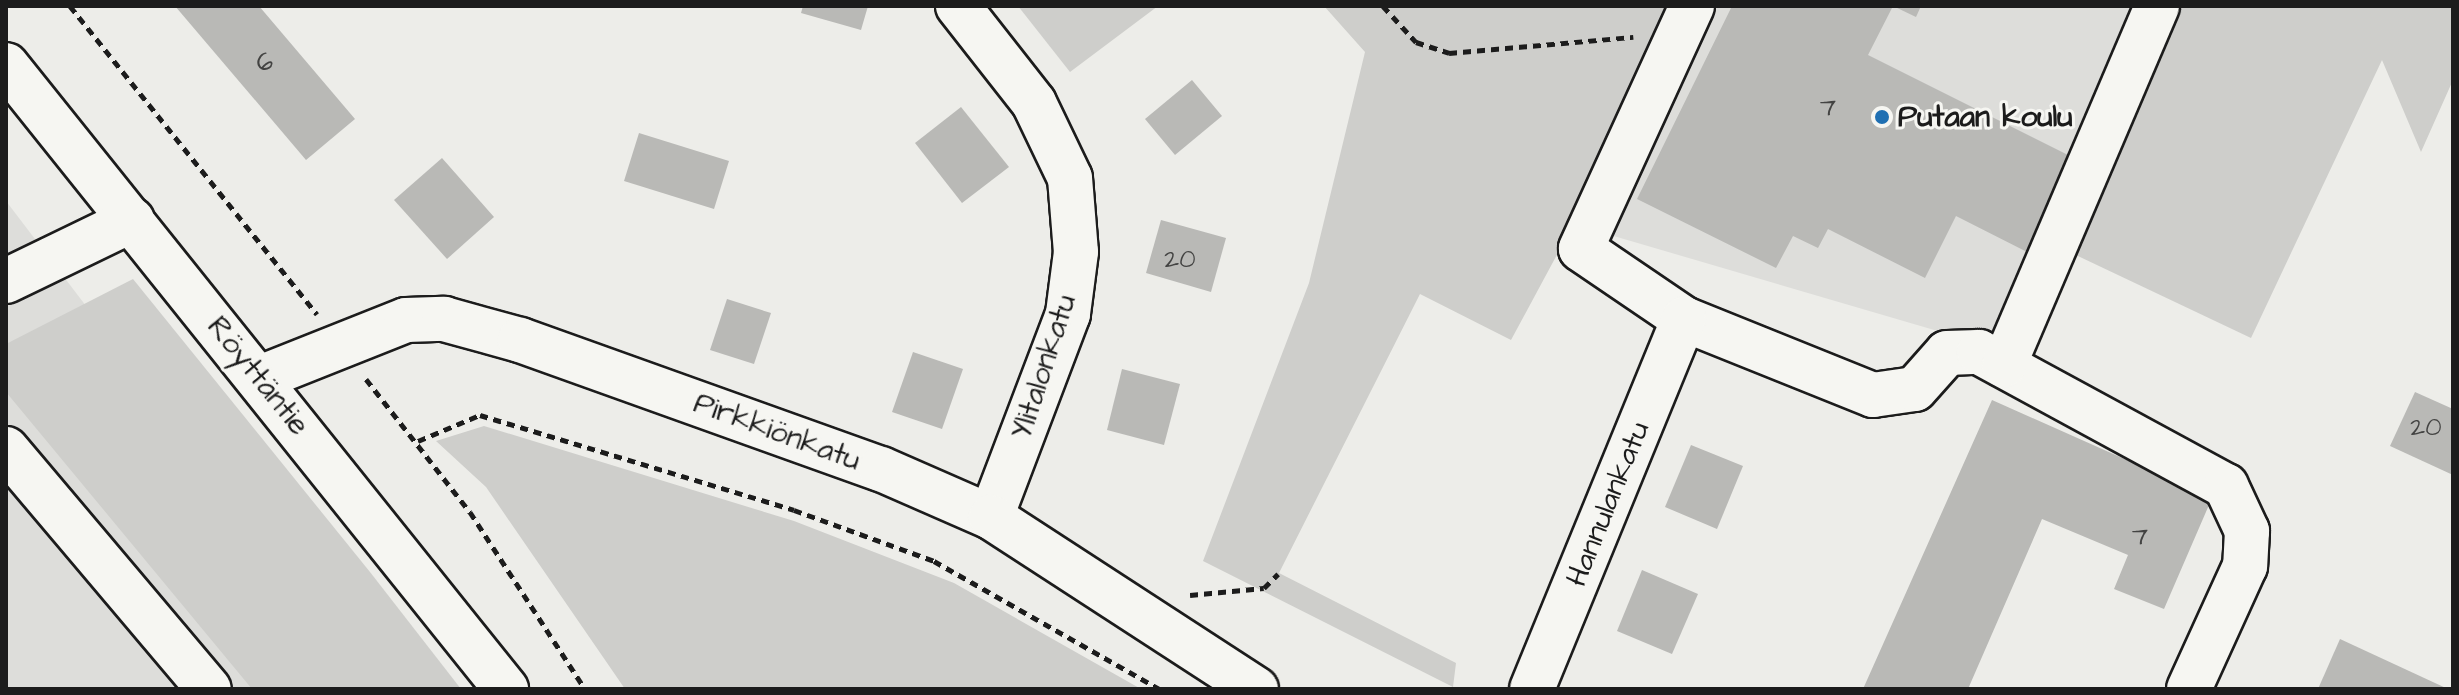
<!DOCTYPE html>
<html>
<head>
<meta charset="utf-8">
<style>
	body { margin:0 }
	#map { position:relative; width:2459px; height:695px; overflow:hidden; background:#edede9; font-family:"Architects Daughter",sans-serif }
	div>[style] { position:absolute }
	.built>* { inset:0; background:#ddddda }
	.green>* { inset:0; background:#cececb }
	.building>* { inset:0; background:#b9b9b6 }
	.path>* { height:5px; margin-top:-2.5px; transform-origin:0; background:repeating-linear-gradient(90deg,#1c1c1c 0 8px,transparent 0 14px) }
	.roads { filter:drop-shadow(2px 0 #1c1c1c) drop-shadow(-2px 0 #1c1c1c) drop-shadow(0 2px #1c1c1c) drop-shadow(0 -2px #1c1c1c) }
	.minor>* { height:44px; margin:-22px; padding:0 22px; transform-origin:22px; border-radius:22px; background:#f6f6f2 }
	.dots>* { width:22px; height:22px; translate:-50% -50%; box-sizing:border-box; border:4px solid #f6f6f2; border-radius:50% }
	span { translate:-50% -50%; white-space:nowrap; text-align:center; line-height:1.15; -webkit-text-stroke:6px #f6f6f2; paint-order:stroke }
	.number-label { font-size:26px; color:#434342 }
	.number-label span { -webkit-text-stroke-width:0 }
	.poi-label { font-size:30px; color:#1c1c1c; font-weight:700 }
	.left { translate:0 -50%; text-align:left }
	.street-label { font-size:30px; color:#1c1c1c }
	.frame { position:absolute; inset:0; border:8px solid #1c1c1c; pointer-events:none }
</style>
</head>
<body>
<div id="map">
	<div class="built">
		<i style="clip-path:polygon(1695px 6px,2172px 6px,2023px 356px,1583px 227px)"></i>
		<i style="clip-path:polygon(6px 201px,378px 689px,6px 689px)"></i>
	</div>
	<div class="green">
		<i style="clip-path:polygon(1018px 6px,1158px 6px,1070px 72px)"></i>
		<i style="clip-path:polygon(1324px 6px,1672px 6px,1580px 212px,1511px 340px,1420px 294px,1279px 573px,1456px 663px,1453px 687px,1203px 561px,1309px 283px,1365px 52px)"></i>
		<i style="clip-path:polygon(2176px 6px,2453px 6px,2453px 80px,2421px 152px,2382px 60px,2251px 338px,2061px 248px)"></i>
		<i style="clip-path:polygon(133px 279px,370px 572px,461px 689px,252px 689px,6px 392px,6px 344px)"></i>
		<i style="clip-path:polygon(484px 426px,794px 521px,954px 583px,1141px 689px,625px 689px,486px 487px,436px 441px)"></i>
	</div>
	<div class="building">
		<i style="clip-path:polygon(175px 6px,259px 6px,355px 119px,306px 160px)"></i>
		<i style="clip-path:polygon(803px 6px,868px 6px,861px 30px,801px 13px)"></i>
		<i style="clip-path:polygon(1732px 6px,1893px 6px,1868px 55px,2080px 161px,2033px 255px,1956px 216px,1925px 278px,1828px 229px,1818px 248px,1793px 236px,1776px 268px,1637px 199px)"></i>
		<i style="clip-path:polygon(1893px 6px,1921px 6px,1916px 17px)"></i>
		<i style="clip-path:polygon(1192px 80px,1222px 116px,1175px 155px,1145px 119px)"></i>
		<i style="clip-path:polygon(961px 107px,1009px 167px,962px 203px,915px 143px)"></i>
		<i style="clip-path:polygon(639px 133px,729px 161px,714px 209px,624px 181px)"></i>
		<i style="clip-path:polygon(442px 158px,494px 217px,447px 259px,394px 200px)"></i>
		<i style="clip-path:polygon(1161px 220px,1226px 238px,1211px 292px,1146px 273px)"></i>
		<i style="clip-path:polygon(727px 299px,771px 313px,754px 364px,710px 350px)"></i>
		<i style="clip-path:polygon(913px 352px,963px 369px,942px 429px,892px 412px)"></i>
		<i style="clip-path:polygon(1122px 369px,1180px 384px,1164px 445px,1107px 430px)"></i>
		<i style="clip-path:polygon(2415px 392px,2453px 409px,2453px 475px,2390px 446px)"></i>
		<i style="clip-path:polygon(1992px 400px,2212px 498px,2164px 609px,2114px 589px,2128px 555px,2042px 519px,1968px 689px,1863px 689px)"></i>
		<i style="clip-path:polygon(1691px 445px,1743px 466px,1717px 529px,1665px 507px)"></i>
		<i style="clip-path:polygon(1642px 570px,1698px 594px,1672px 654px,1617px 631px)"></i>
		<i style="clip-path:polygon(2340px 639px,2448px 689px,2318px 689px)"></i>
	</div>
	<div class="path">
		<i style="left:70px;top:6px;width:395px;rotate:51.3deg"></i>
		<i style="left:1383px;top:6px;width:49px;rotate:47.5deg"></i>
		<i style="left:1416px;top:42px;width:35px;rotate:18deg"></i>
		<i style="left:1449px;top:53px;width:185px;rotate:-5deg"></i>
		<i style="left:366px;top:379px;width:169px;rotate:52deg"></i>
		<i style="left:470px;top:512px;width:211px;rotate:57deg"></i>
		<i style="left:418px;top:441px;width:67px;rotate:-22.8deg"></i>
		<i style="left:480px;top:415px;width:328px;rotate:16.8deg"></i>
		<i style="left:794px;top:510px;width:149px;rotate:20deg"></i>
		<i style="left:934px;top:561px;width:259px;rotate:29.6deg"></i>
		<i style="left:1190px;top:595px;width:74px;rotate:-5.4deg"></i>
		<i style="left:1264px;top:588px;width:20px;rotate:-45deg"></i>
	</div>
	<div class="roads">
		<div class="minor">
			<i style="left:958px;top:6px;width:123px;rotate:51.9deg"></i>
			<i style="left:1034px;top:103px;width:83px;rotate:64.4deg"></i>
			<i style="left:1070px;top:178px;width:74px;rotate:85.4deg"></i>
			<i style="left:1076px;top:252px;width:63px;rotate:97.4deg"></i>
			<i style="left:1068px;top:314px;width:217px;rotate:110.8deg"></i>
			<i style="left:1692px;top:6px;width:267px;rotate:114.6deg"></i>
			<i style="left:1581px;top:249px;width:125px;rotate:34.2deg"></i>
			<i style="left:1684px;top:319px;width:204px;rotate:21.9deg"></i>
			<i style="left:1873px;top:395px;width:42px;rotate:-8.1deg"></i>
			<i style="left:1915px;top:389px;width:48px;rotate:-48.4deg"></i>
			<i style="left:1947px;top:353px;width:32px;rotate:-2deg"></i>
			<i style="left:1979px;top:352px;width:281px;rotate:28.5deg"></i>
			<i style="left:2226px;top:486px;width:50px;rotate:65deg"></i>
			<i style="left:2247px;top:531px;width:35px;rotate:93deg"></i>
			<i style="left:2245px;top:566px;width:135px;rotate:114.5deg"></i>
			<i style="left:6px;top:65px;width:800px;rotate:51.3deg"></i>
			<i style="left:6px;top:281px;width:140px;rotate:-25.8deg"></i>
			<i style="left:2004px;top:365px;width:390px;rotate:-66.9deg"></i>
			<i style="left:260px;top:378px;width:157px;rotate:-21.7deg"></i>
			<i style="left:406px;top:320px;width:38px;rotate:-2deg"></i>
			<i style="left:444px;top:319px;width:79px;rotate:15.4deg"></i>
			<i style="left:520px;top:340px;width:383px;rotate:19.7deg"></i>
			<i style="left:881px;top:469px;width:120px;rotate:23.6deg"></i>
			<i style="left:991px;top:517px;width:316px;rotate:33deg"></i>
			<i style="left:6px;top:449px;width:314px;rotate:49.8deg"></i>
			<i style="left:1532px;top:689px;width:400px;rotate:-67.7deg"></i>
		</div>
	</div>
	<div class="dots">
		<i style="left:1882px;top:117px;background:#1f6fb2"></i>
	</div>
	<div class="number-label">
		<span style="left:265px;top:63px">6</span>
		<span style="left:1828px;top:108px">7</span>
		<span style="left:1180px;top:260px">20</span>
		<span style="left:2426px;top:428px">20</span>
		<span style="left:2140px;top:537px">7</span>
	</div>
	<div class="poi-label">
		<span class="left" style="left:1898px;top:117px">Putaan koulu</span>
	</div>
	<div class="street-label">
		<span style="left:1044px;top:367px;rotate:-72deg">Ylitalonkatu</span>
		<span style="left:258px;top:376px;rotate:51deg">Röyttäntie</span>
		<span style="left:777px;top:432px;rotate:20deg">Pirkkiönkatu</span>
		<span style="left:1608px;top:504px;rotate:-68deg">Hannulankatu</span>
	</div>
	<div class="frame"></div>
</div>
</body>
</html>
